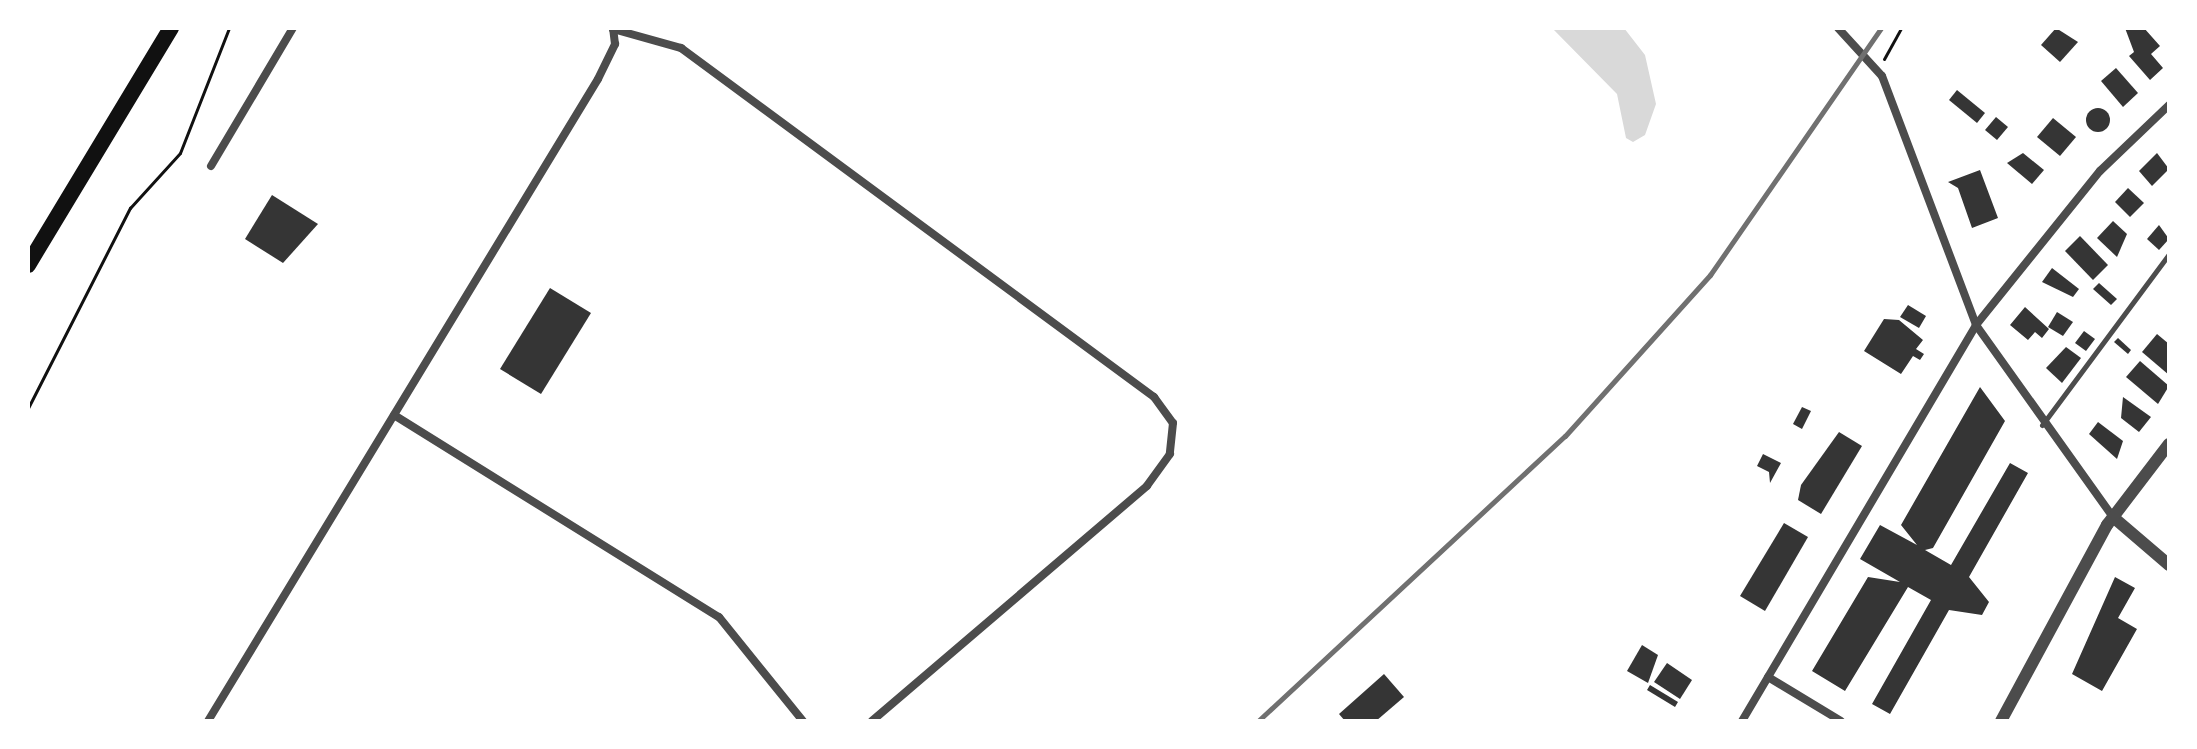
<!DOCTYPE html>
<html>
<head>
<meta charset="utf-8">
<style>
	body { margin:0 }
	#map { position:relative; width:2197px; height:749px; overflow:hidden; background:#fff; font-family:Inter,sans-serif }
	div>[style] { position:absolute }
	.water>* { inset:0; background:#d9d9d9 }
	.building>* { inset:0; background:#353535 }
	.round { border-radius:50% }
	.path>* { height:3px; margin:-1.5px; padding:0 1.5px; transform-origin:1.5px; border-radius:1.5px; background:#111 }
	.service>* { height:5px; margin:-2.5px; padding:0 2.5px; transform-origin:2.5px; border-radius:2.5px; background:#4c4c4c }
	.minor>* { height:8px; margin:-4px; padding:0 4px; transform-origin:4px; border-radius:4px; background:#4c4c4c }
	.tertiary>* { height:12px; margin:-6px; padding:0 6px; transform-origin:6px; border-radius:6px; background:#4c4c4c }
	.trunk>* { height:16px; margin:-8px; padding:0 8px; transform-origin:8px; border-radius:8px; background:#111 }
	.rail>* { height:5px; margin:-2.5px; padding:0 2.5px; transform-origin:2.5px; border-radius:2.5px; background:#707070 }
	span { translate:-50% -50%; white-space:nowrap; text-align:center; line-height:1.15; -webkit-text-stroke:6px #fff; paint-order:stroke }
	.frame { position:absolute; inset:0; border:30px solid #fff; pointer-events:none }
</style>
</head>
<body>
<div id="map">
	<div class="water">
		<i style="clip-path:polygon(1552px 28px,1624px 28px,1645px 55px,1656px 104px,1645px 135px,1633px 142px,1626px 138px,1617px 94px)"></i>
	</div>
	<div class="building">
		<i style="clip-path:polygon(2056px 28px,2078px 42px,2060px 62px,2041px 45px)"></i>
		<i style="clip-path:polygon(2125px 28px,2144px 28px,2160px 46px,2151px 54px,2163px 68px,2150px 80px,2129px 56px,2134px 52px)"></i>
		<i style="clip-path:polygon(2116px 68px,2138px 93px,2123px 107px,2101px 81px)"></i>
		<i style="clip-path:polygon(1957px 90px,1985px 113px,1977px 123px,1949px 100px)"></i>
		<i class="round" style="left:2086px;top:108px;width:24px;height:24px"></i>
		<i style="clip-path:polygon(1996px 117px,2008px 127px,1997px 140px,1985px 130px)"></i>
		<i style="clip-path:polygon(2053px 118px,2076px 137px,2060px 156px,2037px 137px)"></i>
		<i style="clip-path:polygon(2023px 153px,2044px 170px,2032px 184px,2007px 163px)"></i>
		<i style="clip-path:polygon(2157px 153px,2169px 169px,2152px 186px,2139px 171px)"></i>
		<i style="clip-path:polygon(1980px 170px,1998px 218px,1972px 228px,1958px 188px,1948px 182px)"></i>
		<i style="clip-path:polygon(2128px 188px,2144px 203px,2130px 217px,2115px 202px)"></i>
		<i style="clip-path:polygon(272px 195px,318px 224px,283px 263px,245px 239px)"></i>
		<i style="clip-path:polygon(2113px 221px,2127px 234px,2117px 257px,2097px 238px)"></i>
		<i style="clip-path:polygon(2159px 225px,2169px 239px,2159px 250px,2147px 239px)"></i>
		<i style="clip-path:polygon(2080px 236px,2108px 265px,2093px 280px,2065px 251px)"></i>
		<i style="clip-path:polygon(2052px 268px,2079px 289px,2073px 297px,2042px 282px)"></i>
		<i style="clip-path:polygon(2099px 283px,2117px 299px,2111px 305px,2093px 289px)"></i>
		<i style="clip-path:polygon(550px 288px,591px 313px,541px 394px,500px 369px)"></i>
		<i style="clip-path:polygon(1908px 305px,1926px 316px,1919px 328px,1900px 317px)"></i>
		<i style="clip-path:polygon(2025px 307px,2049px 329px,2042px 338px,2035px 332px,2028px 340px,2010px 325px)"></i>
		<i style="clip-path:polygon(2057px 312px,2073px 322px,2063px 336px,2048px 327px)"></i>
		<i style="clip-path:polygon(1884px 319px,1899px 320px,1923px 340px,1916px 349px,1924px 354px,1920px 360px,1913px 356px,1901px 374px,1864px 351px)"></i>
		<i style="clip-path:polygon(2084px 331px,2095px 339px,2086px 351px,2075px 343px)"></i>
		<i style="clip-path:polygon(2157px 334px,2169px 344px,2169px 375px,2142px 352px)"></i>
		<i style="clip-path:polygon(2118px 338px,2131px 350px,2128px 354px,2114px 342px)"></i>
		<i style="clip-path:polygon(2066px 347px,2081px 358px,2062px 383px,2046px 368px)"></i>
		<i style="clip-path:polygon(2140px 361px,2169px 386px,2158px 404px,2126px 377px)"></i>
		<i style="clip-path:polygon(1980px 387px,2005px 421px,1933px 548px,1925px 550px,1951px 565px,2010px 463px,2028px 473px,1969px 577px,1989px 602px,1982px 615px,1949px 610px,1890px 714px,1872px 704px,1931px 600px,1908px 587px,1845px 691px,1812px 671px,1868px 577px,1900px 582px,1860px 559px,1880px 525px,1917px 545px,1901px 525px)"></i>
		<i style="clip-path:polygon(2123px 397px,2151px 417px,2139px 432px,2121px 418px)"></i>
		<i style="clip-path:polygon(1802px 407px,1811px 411px,1802px 429px,1793px 424px)"></i>
		<i style="clip-path:polygon(2098px 422px,2123px 441px,2117px 459px,2089px 434px)"></i>
		<i style="clip-path:polygon(1839px 432px,1862px 446px,1821px 514px,1798px 500px,1801px 485px)"></i>
		<i style="clip-path:polygon(1763px 454px,1781px 463px,1770px 483px,1769px 472px,1757px 466px)"></i>
		<i style="clip-path:polygon(1784px 523px,1808px 537px,1765px 611px,1740px 596px)"></i>
		<i style="clip-path:polygon(2115px 577px,2135px 588px,2118px 618px,2137px 629px,2102px 691px,2072px 674px)"></i>
		<i style="clip-path:polygon(1642px 645px,1658px 655px,1648px 683px,1627px 671px)"></i>
		<i style="clip-path:polygon(1667px 663px,1692px 680px,1680px 699px,1654px 682px)"></i>
		<i style="clip-path:polygon(1384px 674px,1404px 697px,1376px 721px,1345px 721px,1339px 714px)"></i>
		<i style="clip-path:polygon(1650px 685px,1678px 702px,1675px 707px,1647px 690px)"></i>
	</div>
	<div class="path">
		<i style="left:1884px;top:59px;width:35px;rotate:-61deg"></i>
		<i style="left:28px;top:408px;width:225px;rotate:-63deg"></i>
		<i style="left:130px;top:208px;width:74px;rotate:-47.7deg"></i>
		<i style="left:180px;top:153px;width:134px;rotate:-68.6deg"></i>
	</div>
	<div class="service">
		<i style="left:2042px;top:425px;width:213px;rotate:-53.4deg"></i>
	</div>
	<div class="minor">
		<i style="left:1838px;top:28px;width:65px;rotate:47.5deg"></i>
		<i style="left:1882px;top:76px;width:266px;rotate:69.3deg"></i>
		<i style="left:1976px;top:325px;width:236px;rotate:54.5deg"></i>
		<i style="left:613px;top:29px;width:71px;rotate:15.6deg"></i>
		<i style="left:681px;top:48px;width:588px;rotate:36.42deg"></i>
		<i style="left:1154px;top:397px;width:32px;rotate:54deg"></i>
		<i style="left:1173px;top:423px;width:31px;rotate:96deg"></i>
		<i style="left:1170px;top:454px;width:39px;rotate:126deg"></i>
		<i style="left:1147px;top:486px;width:362px;rotate:139.5deg"></i>
		<i style="left:211px;top:166px;width:161px;rotate:-59.3deg"></i>
		<i style="left:394px;top:415px;width:383px;rotate:31.9deg"></i>
		<i style="left:719px;top:617px;width:134px;rotate:51.1deg"></i>
		<i style="left:1768px;top:677px;width:85px;rotate:31.1deg"></i>
		<i style="left:208px;top:721px;width:751px;rotate:-58.72deg"></i>
		<i style="left:598px;top:79px;width:39px;rotate:-64deg"></i>
		<i style="left:615px;top:44px;width:16px;rotate:-97deg"></i>
		<i style="left:1742px;top:721px;width:460px;rotate:-59.4deg"></i>
		<i style="left:1976px;top:325px;width:198px;rotate:-51.2deg"></i>
		<i style="left:2100px;top:171px;width:95px;rotate:-43.7deg"></i>
	</div>
	<div class="tertiary">
		<i style="left:2113px;top:517px;width:74px;rotate:40.6deg"></i>
		<i style="left:2001px;top:721px;width:223px;rotate:-61.6deg"></i>
		<i style="left:2107px;top:525px;width:102px;rotate:-52.6deg"></i>
	</div>
	<div class="trunk">
		<i style="left:28px;top:265px;width:277px;rotate:-58.9deg"></i>
	</div>
	<div class="rail">
		<i style="left:1258px;top:721px;width:419px;rotate:-42.9deg"></i>
		<i style="left:1565px;top:436px;width:217px;rotate:-48deg"></i>
		<i style="left:1710px;top:275px;width:300px;rotate:-55.3deg"></i>
	</div>
	<div class="frame"></div>
</div>
</body>
</html>
